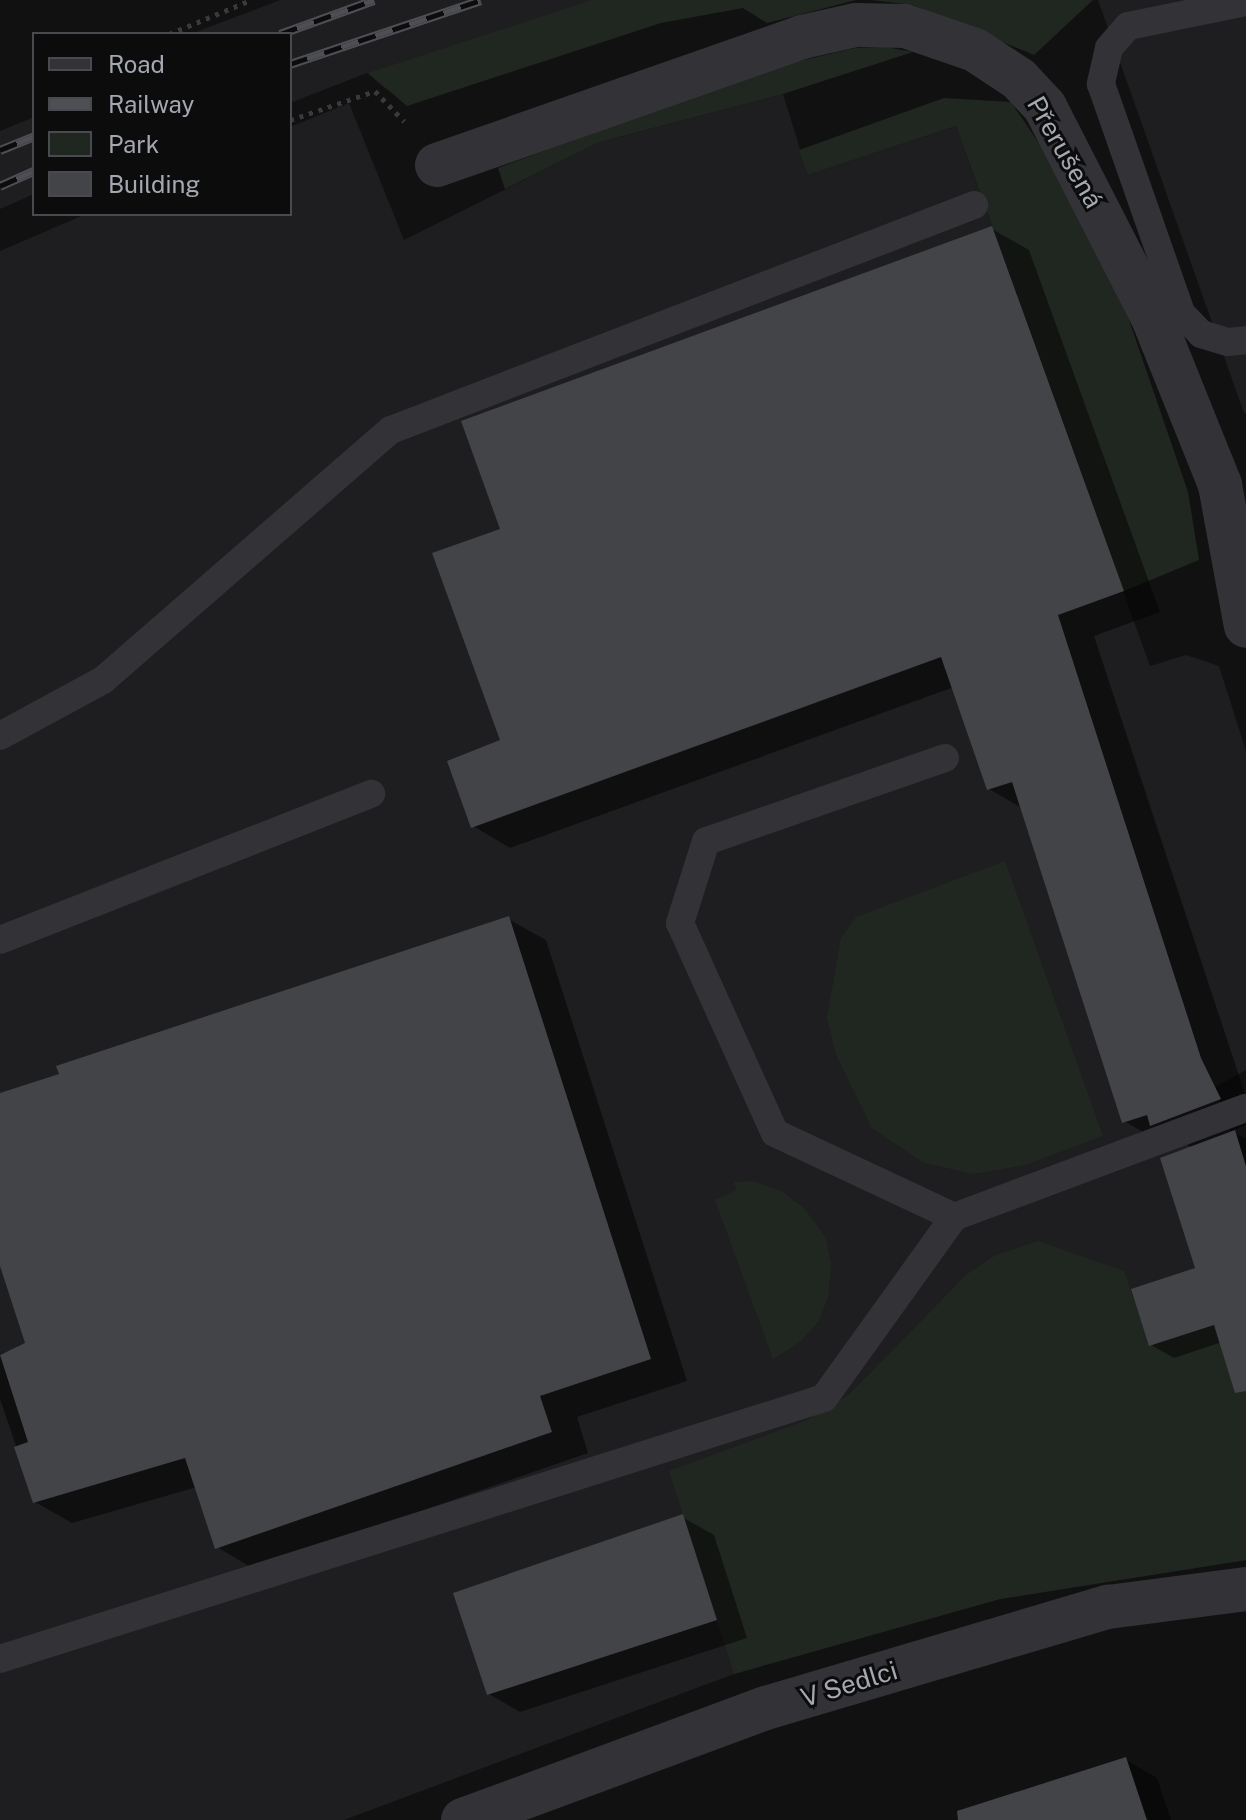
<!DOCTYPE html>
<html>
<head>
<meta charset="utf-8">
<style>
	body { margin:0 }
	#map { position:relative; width:1246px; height:1820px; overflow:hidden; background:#111112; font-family:"Public Sans",sans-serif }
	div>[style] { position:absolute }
	.built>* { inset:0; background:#1e1d1f }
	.green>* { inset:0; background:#202721 }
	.shadow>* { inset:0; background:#0007 }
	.building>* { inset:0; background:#434447 }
	.path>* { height:5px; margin-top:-2.5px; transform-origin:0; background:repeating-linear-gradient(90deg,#393a3e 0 4px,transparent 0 10px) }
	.service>* { height:28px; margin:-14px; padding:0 14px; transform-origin:14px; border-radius:14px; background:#333337 }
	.minor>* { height:44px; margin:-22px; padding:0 22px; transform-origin:22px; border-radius:22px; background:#333337 }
	.rail>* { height:9px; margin-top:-4.5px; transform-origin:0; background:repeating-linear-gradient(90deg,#0c0c0d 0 18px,#4e4f54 0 36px); box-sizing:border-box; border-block:2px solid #4e4f54 }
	span { translate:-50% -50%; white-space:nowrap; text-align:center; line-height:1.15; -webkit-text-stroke:6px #0c0c0d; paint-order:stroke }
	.street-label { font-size:26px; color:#a4a8b1 }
	.legend { position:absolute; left:32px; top:32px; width:260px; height:184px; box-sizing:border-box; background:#0c0c0d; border:2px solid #494a4f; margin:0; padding:10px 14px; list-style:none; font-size:24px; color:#a4a8b1 }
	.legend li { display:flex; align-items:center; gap:16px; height:40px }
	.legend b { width:40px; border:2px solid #494a4f }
</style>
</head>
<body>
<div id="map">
	<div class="built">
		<i style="clip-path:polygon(280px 0,650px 0,387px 90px,367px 73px,290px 103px,290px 34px,191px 34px)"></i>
		<i style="clip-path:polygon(1098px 0,1246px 0,1246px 413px,1244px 413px)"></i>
		<i style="clip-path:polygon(783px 94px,808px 175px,956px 126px,1150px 666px,1186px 655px,1219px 666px,1246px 751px,1246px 1070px,1215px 1087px,1232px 1135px,1246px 1560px,1000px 1599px,734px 1674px,344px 1820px,0 1820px,0 251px,86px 214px,290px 214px,290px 127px,349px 103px,404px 240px,600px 142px)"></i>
		<i style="clip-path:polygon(34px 117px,34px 194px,0 209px,0 131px)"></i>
	</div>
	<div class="green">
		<i style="clip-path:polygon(592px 0,856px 0,767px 23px,743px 8px,661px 23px,407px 106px,368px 73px)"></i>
		<i style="clip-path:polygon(871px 0,1093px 0,1034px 55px,913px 5px)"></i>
		<i style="clip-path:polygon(886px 47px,913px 52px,783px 94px,600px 142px,505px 189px,498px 168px,769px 68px,855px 48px)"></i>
		<i style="clip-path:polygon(944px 98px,1011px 102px,1040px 145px,1128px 317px,1188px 492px,1199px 560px,1124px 591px,956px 126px,808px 175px,799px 150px)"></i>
		<i style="clip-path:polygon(1005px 861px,1103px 1136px,1025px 1165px,974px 1174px,924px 1163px,872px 1128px,836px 1055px,827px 1018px,841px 938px,856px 917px)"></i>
		<i style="clip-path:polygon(753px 1181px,781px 1191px,804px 1208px,826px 1238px,831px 1264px,828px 1297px,819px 1321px,800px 1342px,773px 1359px,715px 1200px,736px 1190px,734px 1182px)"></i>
		<i style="clip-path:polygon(1038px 1241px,1124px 1271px,1150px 1346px,1246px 1314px,1246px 1560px,1000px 1599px,734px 1674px,669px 1471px,807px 1420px,849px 1395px,967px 1274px,994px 1256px)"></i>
	</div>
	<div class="shadow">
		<i style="clip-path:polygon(992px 229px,1029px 250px,1160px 612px,1094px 636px,1246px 1097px,1246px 1125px,1231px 1131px,1246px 1139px,1246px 1334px,1174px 1358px,1151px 1345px,1198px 1270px,1193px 1148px,1176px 1138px,1162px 1143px,1124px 1121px,1022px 808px,989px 789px,954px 687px,510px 848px,473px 826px,502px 742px,503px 530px)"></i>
		<i style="clip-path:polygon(508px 919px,546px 940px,687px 1381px,577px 1417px,588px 1453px,254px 1569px,217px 1547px,197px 1487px,72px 1523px,35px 1502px,0 1399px,0 1354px,28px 1344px,0 1259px,0 1095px)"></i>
		<i style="clip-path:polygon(682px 1517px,714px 1535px,747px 1638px,520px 1712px,489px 1694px)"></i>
		<i style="clip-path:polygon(1126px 1760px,1157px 1778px,1171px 1820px,962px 1820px)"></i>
	</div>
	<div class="building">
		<i style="clip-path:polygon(992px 226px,1124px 591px,1058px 615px,1201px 1058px,1221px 1099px,1150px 1126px,1147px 1115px,1122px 1123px,1012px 782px,987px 790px,941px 657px,471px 828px,447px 761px,500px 740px,432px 553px,500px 529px,461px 421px)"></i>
		<i style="clip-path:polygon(509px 916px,651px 1359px,540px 1396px,552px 1432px,215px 1549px,185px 1458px,33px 1503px,14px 1447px,28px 1442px,0 1355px,25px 1343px,0 1266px,0 1093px,59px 1074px,56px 1066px)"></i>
		<i style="clip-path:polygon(1235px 1130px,1246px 1166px,1246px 1391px,1235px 1393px,1214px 1325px,1149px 1346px,1131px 1289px,1195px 1268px,1160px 1158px)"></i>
		<i style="clip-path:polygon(683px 1514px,717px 1620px,487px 1695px,453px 1593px)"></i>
		<i style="clip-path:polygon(1126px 1757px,1147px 1820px,958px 1820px,957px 1811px)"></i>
	</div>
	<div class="path">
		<i style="left:169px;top:34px;width:89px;rotate:-22.5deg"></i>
		<i style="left:290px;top:120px;width:90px;rotate:-18.8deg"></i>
		<i style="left:375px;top:91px;width:42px;rotate:46deg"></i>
	</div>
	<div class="service">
		<i style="left:1246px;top:2px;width:120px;rotate:168.5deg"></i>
		<i style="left:1128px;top:26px;width:29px;rotate:131deg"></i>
		<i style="left:1109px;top:48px;width:37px;rotate:103deg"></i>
		<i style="left:1101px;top:84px;width:243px;rotate:70.7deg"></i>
		<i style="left:1181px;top:313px;width:29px;rotate:46deg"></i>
		<i style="left:1201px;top:334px;width:28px;rotate:17deg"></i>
		<i style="left:1228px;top:342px;width:18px;rotate:-6deg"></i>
		<i style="left:0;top:736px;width:117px;rotate:-28.5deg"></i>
		<i style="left:103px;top:680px;width:381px;rotate:-41deg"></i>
		<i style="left:391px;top:430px;width:625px;rotate:-21.1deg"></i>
		<i style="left:945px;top:758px;width:253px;rotate:160.8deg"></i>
		<i style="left:706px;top:841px;width:86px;rotate:107.6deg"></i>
		<i style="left:680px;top:923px;width:230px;rotate:65.7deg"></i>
		<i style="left:775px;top:1133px;width:198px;rotate:25.1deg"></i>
		<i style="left:0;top:940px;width:399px;rotate:-21.5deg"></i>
		<i style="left:0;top:1659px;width:864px;rotate:-17.58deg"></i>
		<i style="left:824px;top:1398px;width:223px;rotate:-54.3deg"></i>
		<i style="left:954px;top:1217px;width:312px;rotate:-20.5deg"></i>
	</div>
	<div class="minor">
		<i style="left:437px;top:165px;width:387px;rotate:-19.3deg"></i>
		<i style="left:802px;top:37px;width:55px;rotate:-12.5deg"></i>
		<i style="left:856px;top:25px;width:49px;rotate:1.2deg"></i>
		<i style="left:905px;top:26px;width:74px;rotate:18.9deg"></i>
		<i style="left:975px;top:50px;width:53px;rotate:33.4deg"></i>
		<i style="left:1019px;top:79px;width:38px;rotate:47deg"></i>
		<i style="left:1045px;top:107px;width:237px;rotate:62.9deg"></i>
		<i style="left:1153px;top:318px;width:180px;rotate:68.1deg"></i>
		<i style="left:1220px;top:485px;width:143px;rotate:79.6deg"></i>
		<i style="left:463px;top:1820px;width:323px;rotate:-20.3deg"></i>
		<i style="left:766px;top:1708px;width:357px;rotate:-16.5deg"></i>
		<i style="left:1108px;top:1607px;width:139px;rotate:-7.4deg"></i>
	</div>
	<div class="rail">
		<i style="left:280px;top:34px;width:100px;rotate:-19.9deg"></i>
		<i style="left:290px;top:64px;width:201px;rotate:-18.5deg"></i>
		<i style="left:0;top:150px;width:37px;rotate:-22deg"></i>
		<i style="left:0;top:186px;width:37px;rotate:-24deg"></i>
	</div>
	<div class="street-label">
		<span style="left:1065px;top:152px;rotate:60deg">Přerušená</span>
		<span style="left:849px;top:1684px;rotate:-17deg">V Sedlci</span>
	</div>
	<ul class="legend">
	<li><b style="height:10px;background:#333337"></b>Road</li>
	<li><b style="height:10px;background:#4e4f54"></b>Railway</li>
	<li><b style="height:22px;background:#202721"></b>Park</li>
	<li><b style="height:22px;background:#434447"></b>Building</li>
	</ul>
</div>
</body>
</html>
